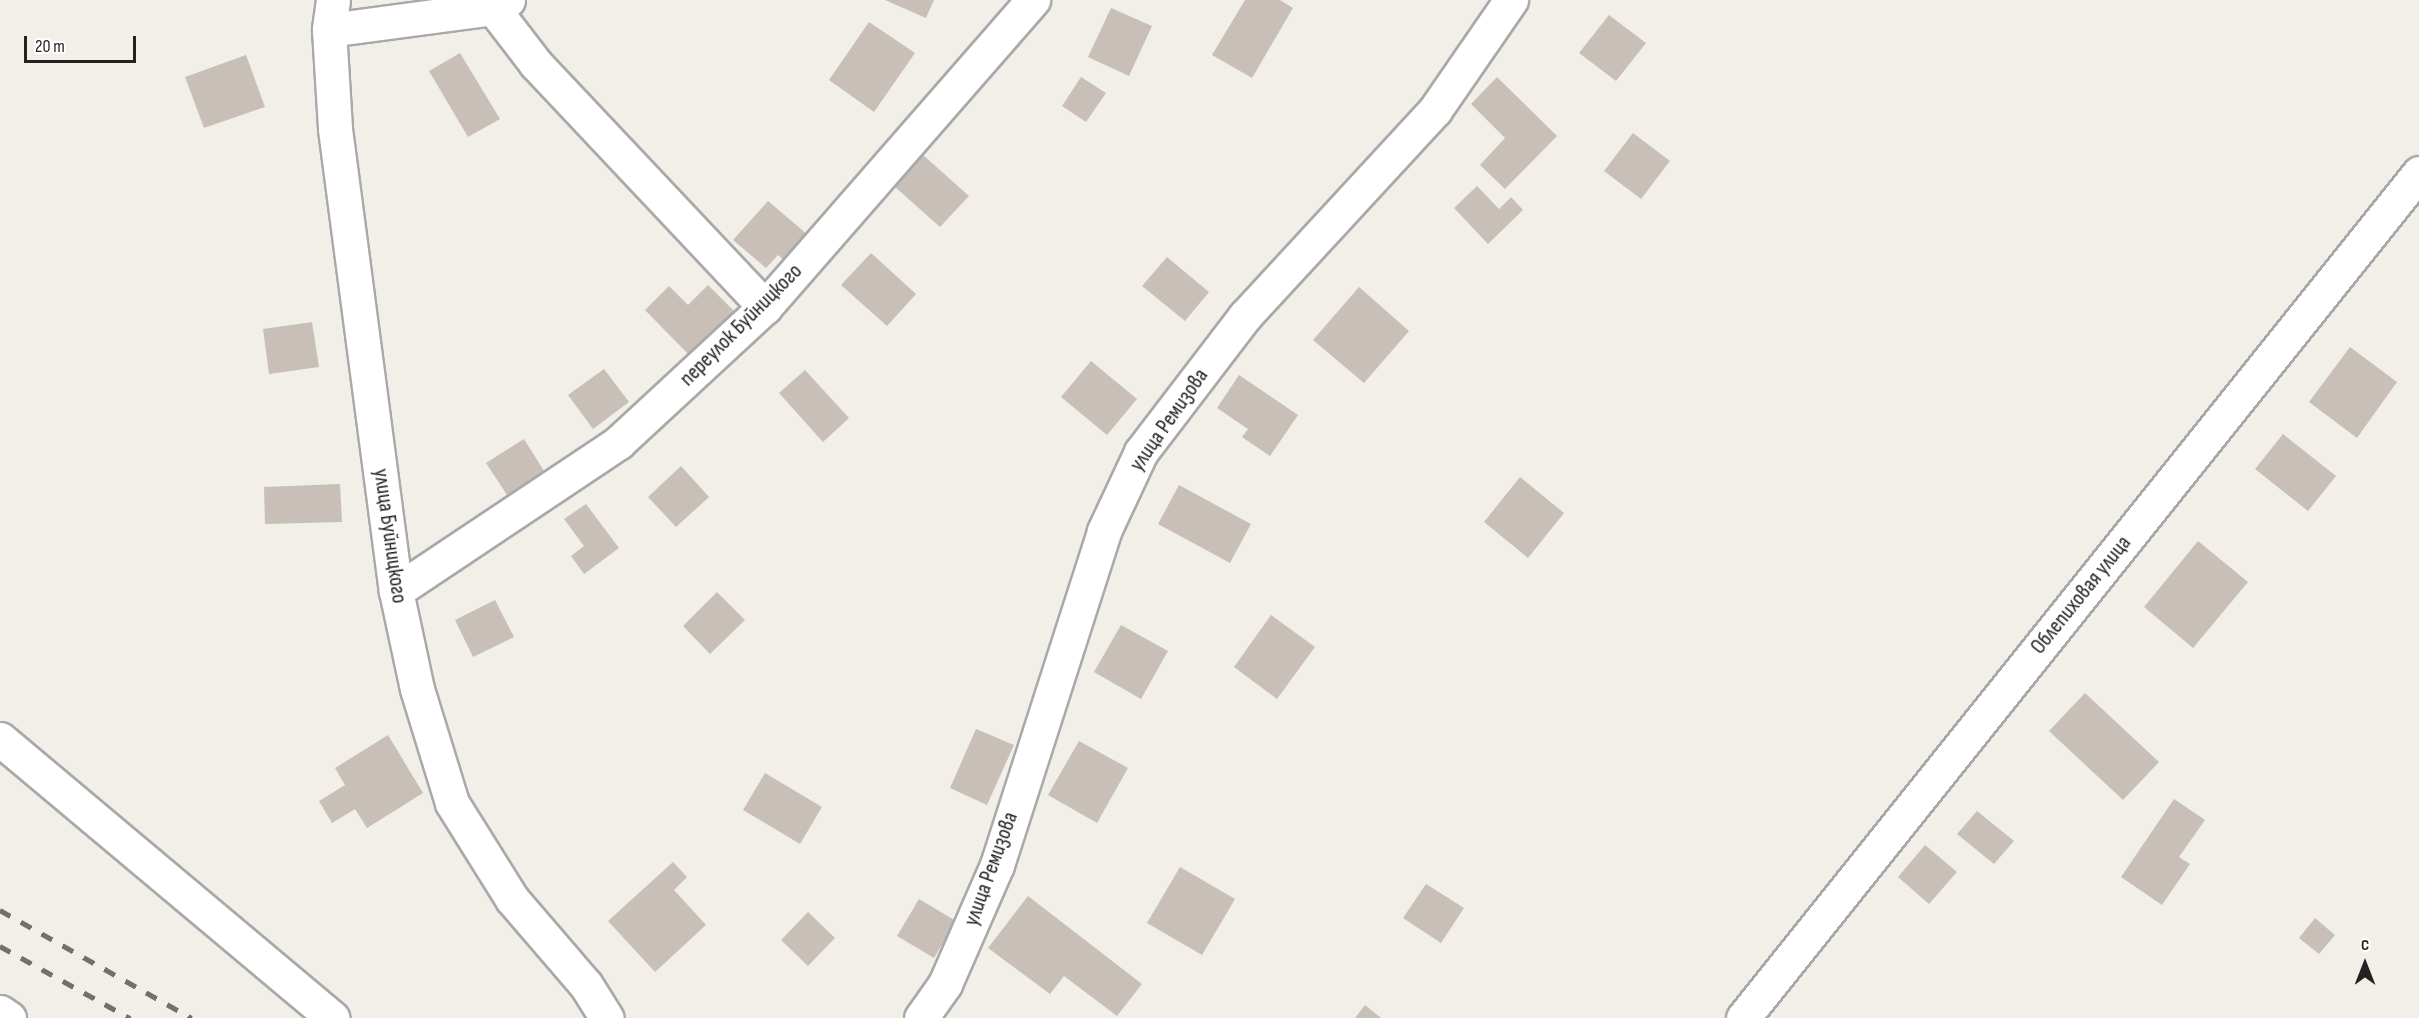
<!DOCTYPE html>
<html>
<head>
<meta charset="utf-8">
<style>
	body { margin:0 }
	#map { position:relative; width:2419px; height:1018px; overflow:hidden; background:#f2efe9; font-family:"Sofia Sans Condensed",sans-serif }
	div>[style] { position:absolute }
	.building>* { inset:0; background:#c7bfb8 }
	.roads { filter:drop-shadow(2px 0 #a9a9a9) drop-shadow(-2px 0 #a9a9a9) drop-shadow(0 2px #a9a9a9) drop-shadow(0 -2px #a9a9a9) }
	.minor>* { height:33px; margin:-16.5px; padding:0 16.5px; transform-origin:16.5px; border-radius:16.5px; background:#fff }
	.rail>* { height:4.5px; margin-top:-2.25px; transform-origin:0; background:repeating-linear-gradient(90deg,#707070 0 12px,transparent 0 24px) }
	span { translate:-50% -50%; white-space:nowrap; text-align:center; line-height:1.15; -webkit-text-stroke:6px #fff; paint-order:stroke }
	.street-label { font-size:22px; color:#222 }
	.north { position:absolute; left:2335px; top:934px; width:60px; height:60px; -webkit-text-stroke:4px #fff; paint-order:stroke; rotate:0deg; font-size:16px; font-weight:700; line-height:24px; text-align:center; color:#222 }
	.north::after { content:''; display:block; margin:auto; width:21px; height:27px; background:#222; clip-path:polygon(50% 0,100% 100%,50% 72%,0 100%) }
	.scale { position:absolute; left:24px; top:36px; width:112px; height:27px; box-sizing:border-box; border:3px solid #222; border-top:0; padding-left:8px; font-size:18px; line-height:21px; white-space:nowrap; color:#222; -webkit-text-stroke:4px #fff; paint-order:stroke }
</style>
</head>
<body>
<div id="map">
	<div class="building">
		<i style="clip-path:polygon(885px 0,934px 0,926px 18px)"></i>
		<i style="clip-path:polygon(1245px 0,1280px 0,1293px 8px,1252px 78px,1212px 55px)"></i>
		<i style="clip-path:polygon(1111px 8px,1152px 26px,1129px 76px,1088px 57px)"></i>
		<i style="clip-path:polygon(1609px 15px,1646px 43px,1616px 81px,1579px 53px)"></i>
		<i style="clip-path:polygon(869px 22px,915px 53px,874px 112px,829px 80px)"></i>
		<i style="clip-path:polygon(460px 53px,500px 119px,468px 137px,429px 71px)"></i>
		<i style="clip-path:polygon(246px 55px,265px 107px,204px 128px,185px 77px)"></i>
		<i style="clip-path:polygon(1081px 77px,1106px 93px,1086px 122px,1062px 106px)"></i>
		<i style="clip-path:polygon(1497px 77px,1557px 136px,1505px 189px,1480px 165px,1505px 138px,1471px 104px)"></i>
		<i style="clip-path:polygon(1633px 133px,1670px 161px,1641px 199px,1604px 171px)"></i>
		<i style="clip-path:polygon(923px 155px,969px 196px,940px 227px,894px 186px)"></i>
		<i style="clip-path:polygon(1477px 186px,1499px 209px,1511px 197px,1523px 210px,1488px 244px,1454px 208px)"></i>
		<i style="clip-path:polygon(768px 201px,808px 235px,785px 261px,778px 255px,766px 268px,733px 240px)"></i>
		<i style="clip-path:polygon(871px 253px,916px 294px,887px 326px,841px 285px)"></i>
		<i style="clip-path:polygon(1167px 257px,1209px 292px,1185px 321px,1142px 286px)"></i>
		<i style="clip-path:polygon(708px 285px,734px 311px,689px 355px,645px 310px,669px 286px,688px 305px)"></i>
		<i style="clip-path:polygon(1359px 287px,1409px 331px,1364px 383px,1313px 340px)"></i>
		<i style="clip-path:polygon(312px 322px,319px 367px,269px 374px,263px 329px)"></i>
		<i style="clip-path:polygon(2350px 347px,2397px 382px,2357px 438px,2309px 402px)"></i>
		<i style="clip-path:polygon(1091px 361px,1137px 399px,1107px 435px,1061px 397px)"></i>
		<i style="clip-path:polygon(604px 369px,629px 402px,593px 429px,568px 395px)"></i>
		<i style="clip-path:polygon(805px 370px,849px 418px,823px 442px,779px 393px)"></i>
		<i style="clip-path:polygon(1239px 375px,1298px 415px,1270px 456px,1242px 437px,1248px 429px,1217px 408px)"></i>
		<i style="clip-path:polygon(2283px 434px,2336px 476px,2308px 511px,2255px 469px)"></i>
		<i style="clip-path:polygon(524px 439px,546px 474px,509px 498px,486px 463px)"></i>
		<i style="clip-path:polygon(681px 466px,709px 497px,676px 527px,648px 497px)"></i>
		<i style="clip-path:polygon(1520px 477px,1564px 513px,1528px 558px,1484px 522px)"></i>
		<i style="clip-path:polygon(340px 484px,342px 522px,265px 524px,264px 487px)"></i>
		<i style="clip-path:polygon(1179px 485px,1251px 524px,1230px 563px,1158px 524px)"></i>
		<i style="clip-path:polygon(586px 504px,619px 548px,584px 574px,571px 556px,584px 546px,564px 519px)"></i>
		<i style="clip-path:polygon(2198px 541px,2248px 582px,2193px 648px,2144px 607px)"></i>
		<i style="clip-path:polygon(717px 592px,745px 620px,710px 654px,683px 626px)"></i>
		<i style="clip-path:polygon(495px 600px,514px 637px,473px 657px,455px 620px)"></i>
		<i style="clip-path:polygon(1271px 615px,1315px 647px,1277px 699px,1234px 667px)"></i>
		<i style="clip-path:polygon(1121px 625px,1168px 651px,1141px 699px,1094px 672px)"></i>
		<i style="clip-path:polygon(2085px 693px,2159px 762px,2123px 800px,2049px 731px)"></i>
		<i style="clip-path:polygon(976px 729px,1014px 745px,987px 805px,950px 788px)"></i>
		<i style="clip-path:polygon(388px 735px,423px 793px,367px 828px,355px 809px,332px 823px,319px 801px,345px 785px,335px 768px)"></i>
		<i style="clip-path:polygon(1079px 741px,1128px 768px,1097px 823px,1048px 795px)"></i>
		<i style="clip-path:polygon(765px 773px,822px 807px,800px 844px,743px 810px)"></i>
		<i style="clip-path:polygon(2174px 799px,2205px 820px,2179px 857px,2190px 864px,2162px 905px,2121px 877px)"></i>
		<i style="clip-path:polygon(1977px 811px,2014px 841px,1994px 864px,1957px 834px)"></i>
		<i style="clip-path:polygon(1925px 845px,1957px 872px,1929px 904px,1898px 877px)"></i>
		<i style="clip-path:polygon(673px 862px,687px 877px,674px 890px,706px 925px,655px 972px,608px 921px)"></i>
		<i style="clip-path:polygon(1180px 867px,1235px 899px,1202px 955px,1147px 923px)"></i>
		<i style="clip-path:polygon(1426px 884px,1464px 908px,1441px 943px,1403px 918px)"></i>
		<i style="clip-path:polygon(1028px 896px,1142px 984px,1117px 1016px,1064px 976px,1050px 994px,988px 948px)"></i>
		<i style="clip-path:polygon(919px 899px,956px 921px,934px 958px,897px 936px)"></i>
		<i style="clip-path:polygon(808px 912px,835px 938px,808px 966px,781px 940px)"></i>
		<i style="clip-path:polygon(2315px 918px,2335px 935px,2319px 954px,2299px 938px)"></i>
		<i style="clip-path:polygon(1365px 1005px,1381px 1018px,1355px 1018px)"></i>
	</div>
	<div class="roads">
		<div class="minor">
			<i style="left:333px;top:0;width:30px;rotate:98deg"></i>
			<i style="left:329px;top:30px;width:99px;rotate:86.5deg"></i>
			<i style="left:335px;top:129px;width:466px;rotate:82.5deg"></i>
			<i style="left:396px;top:591px;width:100px;rotate:77.9deg"></i>
			<i style="left:417px;top:689px;width:119px;rotate:72.9deg"></i>
			<i style="left:452px;top:803px;width:113px;rotate:58deg"></i>
			<i style="left:512px;top:899px;width:113px;rotate:49.3deg"></i>
			<i style="left:586px;top:985px;width:39px;rotate:58deg"></i>
			<i style="left:493px;top:8px;width:71px;rotate:52.5deg"></i>
			<i style="left:536px;top:64px;width:334px;rotate:46.7deg"></i>
			<i style="left:329px;top:30px;width:165px;rotate:-7.6deg"></i>
			<i style="left:493px;top:8px;width:17px;rotate:-28deg"></i>
			<i style="left:396px;top:591px;width:268px;rotate:-33.7deg"></i>
			<i style="left:619px;top:442px;width:199px;rotate:-42.8deg"></i>
			<i style="left:765px;top:307px;width:408px;rotate:-48.9deg"></i>
			<i style="left:0;top:739px;width:434px;rotate:40deg"></i>
			<i style="left:0;top:1012px;width:11px;rotate:34deg"></i>
			<i style="left:921px;top:1018px;width:42px;rotate:-54.8deg"></i>
			<i style="left:945px;top:984px;width:130px;rotate:-66.4deg"></i>
			<i style="left:997px;top:865px;width:351px;rotate:-72.2deg"></i>
			<i style="left:1104px;top:531px;width:87px;rotate:-64.9deg"></i>
			<i style="left:1141px;top:452px;width:171px;rotate:-52.6deg"></i>
			<i style="left:1245px;top:316px;width:280px;rotate:-47.3deg"></i>
			<i style="left:1435px;top:110px;width:134px;rotate:-55.4deg"></i>
			<i style="left:1743px;top:1018px;width:1082px;rotate:-51.34deg"></i>
		</div>
	</div>
	<div class="rail">
		<i style="left:0;top:910px;width:220px;rotate:29.4deg"></i>
		<i style="left:0;top:946px;width:149px;rotate:29deg"></i>
	</div>
	<div class="street-label">
		<span style="left:741px;top:325px;rotate:-45deg">переулок Буйницкого</span>
		<span style="left:1169px;top:420px;rotate:-55deg">улица Ремизова</span>
		<span style="left:390px;top:536px;rotate:82deg">улица Буйницкого</span>
		<span style="left:2081px;top:595px;rotate:-51deg">Облепиховая улица</span>
		<span style="left:991px;top:869px;rotate:-70deg">улица Ремизова</span>
	</div>
	<div class="north">С</div>
	<div class="scale">20 m</div>
</div>
</body>
</html>
